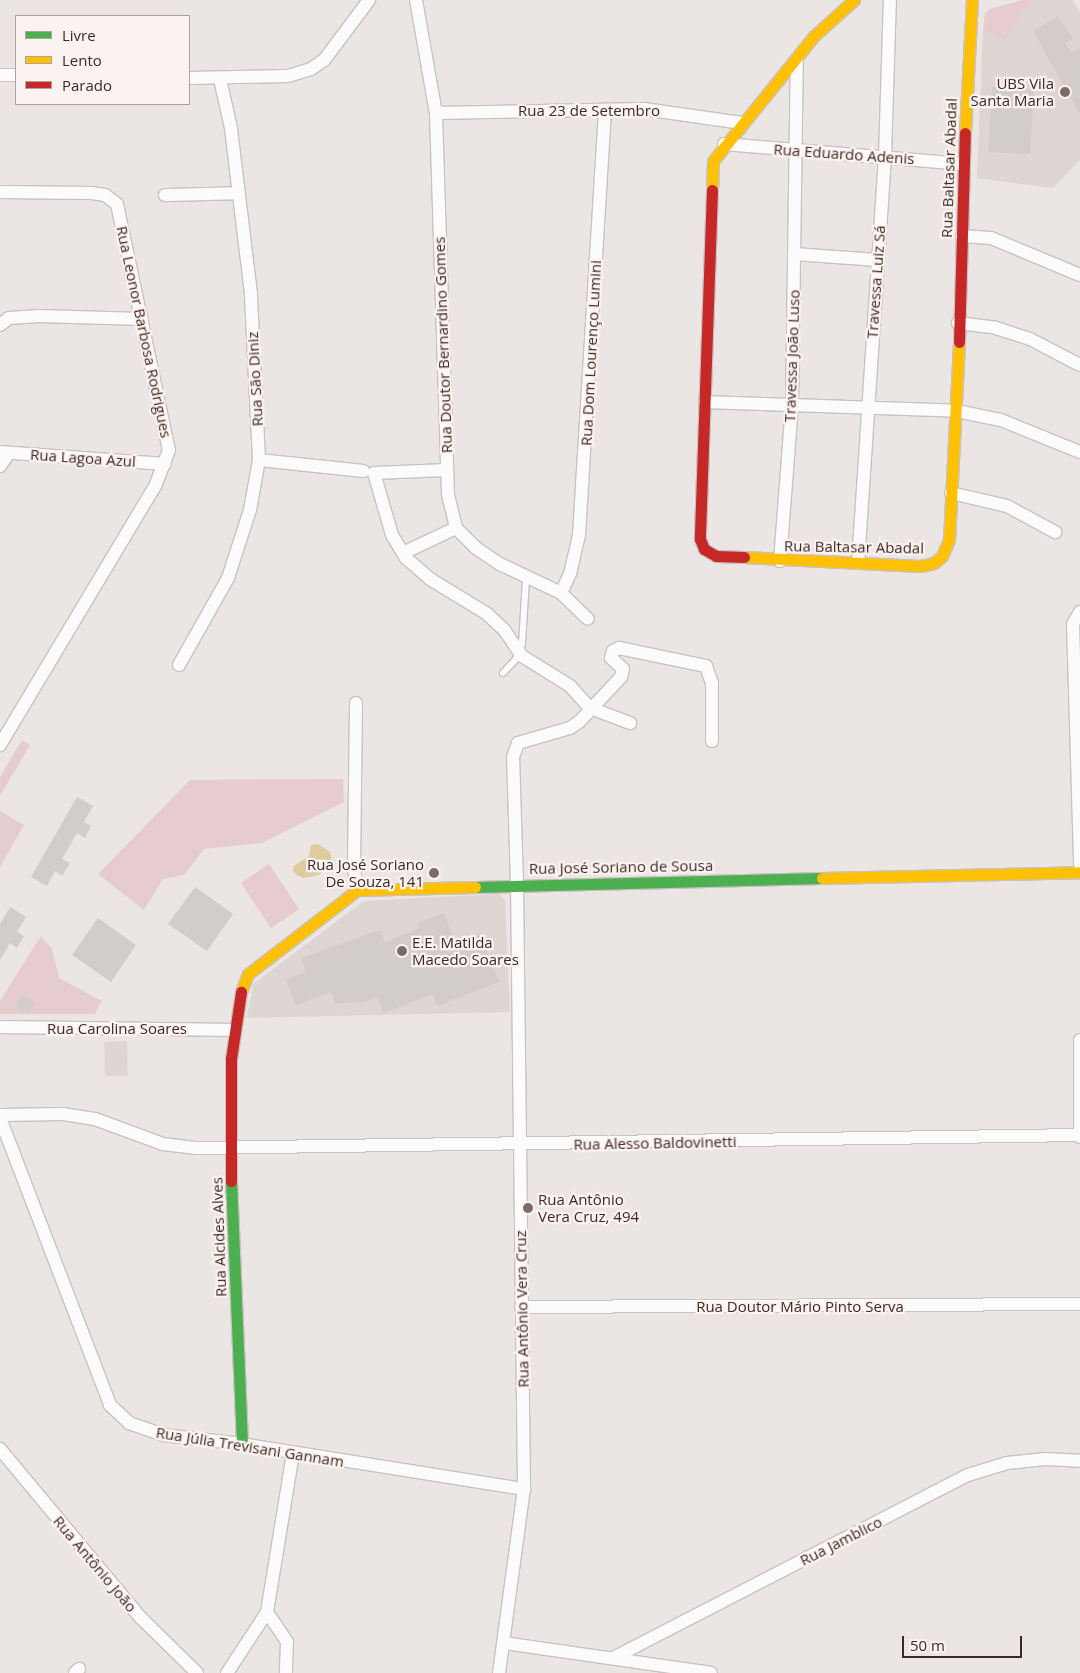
<!DOCTYPE html>
<html>
<head>
<meta charset="utf-8">
<style>
	body { margin:0 }
	#map { position:relative; width:1080px; height:1673px; overflow:hidden; background:#ebe5e4; font-family:"Open Sans",sans-serif }
	div>[style] { position:absolute }
	.built>* { inset:0; background:#dfd5d3 }
	.green>* { inset:0; background:#e6cccf }
	.water>* { inset:0; background:#decc9f }
	.building>* { inset:0; background:#d2cccb }
	.roads { filter:drop-shadow(1px 0 #c8c2c1) drop-shadow(-1px 0 #c8c2c1) drop-shadow(0 1px #c8c2c1) drop-shadow(0 -1px #c8c2c1) }
	.lane>* { height:6px; margin:-3px; padding:0 3px; transform-origin:3px; border-radius:3px; background:#fcfbfb }
	.street>* { height:12px; margin:-6px; padding:0 6px; transform-origin:6px; border-radius:6px; background:#fcfbfb }
	.fast>* { height:11px; margin:-5.5px; padding:0 5.5px; transform-origin:5.5px; border-radius:5.5px; background:#4caf50 }
	.slow>* { height:11px; margin:-5.5px; padding:0 5.5px; transform-origin:5.5px; border-radius:5.5px; background:#ffc107 }
	.jam>* { height:11px; margin:-5.5px; padding:0 5.5px; transform-origin:5.5px; border-radius:5.5px; background:#c62828 }
	.dots>* { width:14px; height:14px; translate:-50% -50%; box-sizing:border-box; border:2px solid #faf3f2; border-radius:50% }
	span { translate:-50% -50%; white-space:nowrap; text-align:center; line-height:1.15; -webkit-text-stroke:4.5px #faf3f2; paint-order:stroke }
	.poi-label { font-size:15px; color:#41291f }
	.right { translate:-100% -50%; text-align:right }
	.left { translate:0 -50%; text-align:left }
	.street-label { font-size:15px; color:#41291f }
	.legend { position:absolute; left:15px; top:15px; width:175px; height:90px; box-sizing:border-box; background:#faf3f2; border:1px solid #b0a29e; margin:0; padding:6px 9px; list-style:none; font-size:15px; color:#41291f }
	.legend li { display:flex; align-items:center; gap:10px; height:25px }
	.legend b { width:25px; border:1px solid #b0a29e }
	.scale { position:absolute; left:902px; top:1636px; width:120px; height:22px; box-sizing:border-box; border:2px solid #41291f; border-top:0; padding-left:6px; font-size:15px; line-height:18px; white-space:nowrap; color:#41291f; -webkit-text-stroke:4px #faf3f2; paint-order:stroke }
</style>
</head>
<body>
<div id="map">
	<div class="built">
		<i style="clip-path:polygon(1031px 0,1073px 0,1080px 13px,1080px 160px,1053px 188px,977px 178px,983px 30px,1005px 39px)"></i>
		<i style="clip-path:polygon(499px 894px,505px 901px,510px 1012px,247px 1018px,253px 984px,364px 901px)"></i>
		<i style="clip-path:polygon(127px 1041px,128px 1076px,105px 1076px,104px 1042px)"></i>
	</div>
	<div class="green">
		<i style="clip-path:polygon(1022px 0,1031px 0,1005px 40px,983px 30px,985px 13px,990px 9px)"></i>
		<i style="clip-path:polygon(22px 740px,30px 745px,0 796px,0 777px)"></i>
		<i style="clip-path:polygon(343px 779px,344px 802px,262px 843px,204px 849px,184px 875px,163px 879px,144px 910px,98px 874px,190px 780px)"></i>
		<i style="clip-path:polygon(0 811px,24px 825px,0 867px)"></i>
		<i style="clip-path:polygon(269px 864px,299px 909px,271px 928px,241px 883px)"></i>
		<i style="clip-path:polygon(41px 936px,52px 949px,59px 978px,102px 1001px,95px 1014px,0 1014px,0 1001px)"></i>
	</div>
	<div class="water">
		<i style="clip-path:polygon(318px 844px,330px 852px,332px 861px,319px 875px,304px 878px,297px 875px,293px 871px,294px 866px,309px 856px,311px 845px)"></i>
	</div>
	<div class="building">
		<i style="clip-path:polygon(1058px 16px,1073px 39px,1065px 43px,1071px 53px,1080px 47px,1080px 114px,1033px 31px)"></i>
		<i style="clip-path:polygon(992px 87px,1034px 90px,1030px 154px,988px 152px)"></i>
		<i style="clip-path:polygon(77px 797px,93px 806px,84px 822px,91px 826px,85px 838px,77px 833px,62px 859px,70px 863px,62px 876px,55px 871px,47px 886px,31px 877px)"></i>
		<i style="clip-path:polygon(195px 887px,233px 914px,207px 951px,168px 924px)"></i>
		<i style="clip-path:polygon(10px 907px,26px 917px,17px 932px,24px 936px,17px 948px,10px 943px,0 960px,0 924px)"></i>
		<i style="clip-path:polygon(444px 913px,455px 943px,480px 933px,499px 982px,437px 1006px,433px 994px,383px 1013px,377px 997px,363px 1002px,335px 1003px,331px 992px,295px 1005px,286px 979px,306px 972px,301px 958px,377px 931px,381px 931px,385px 942px,420px 928px,418px 923px)"></i>
		<i style="clip-path:polygon(98px 918px,136px 945px,111px 982px,72px 955px)"></i>
		<i style="clip-path:polygon(23px 995px,35px 1002px,29px 1013px,17px 1006px)"></i>
	</div>
	<div class="roads">
		<div class="lane">
			<i style="left:503px;top:673px;width:19px;rotate:-47deg"></i>
			<i style="left:516px;top:659px;width:16px;rotate:-68deg"></i>
			<i style="left:522px;top:644px;width:65px;rotate:-86.5deg"></i>
		</div>
		<div class="street">
			<i style="left:416px;top:0;width:115px;rotate:80deg"></i>
			<i style="left:436px;top:113px;width:382px;rotate:88.2deg"></i>
			<i style="left:448px;top:495px;width:34px;rotate:76deg"></i>
			<i style="left:456px;top:528px;width:28px;rotate:45deg"></i>
			<i style="left:476px;top:548px;width:29px;rotate:34deg"></i>
			<i style="left:500px;top:564px;width:68px;rotate:25.4deg"></i>
			<i style="left:561px;top:593px;width:37px;rotate:44deg"></i>
			<i style="left:0;top:75px;width:16px"></i>
			<i style="left:189px;top:78px;width:99px;rotate:-1.2deg"></i>
			<i style="left:288px;top:76px;width:24px;rotate:-17deg"></i>
			<i style="left:311px;top:69px;width:16px;rotate:-35deg"></i>
			<i style="left:324px;top:60px;width:75px;rotate:-53.1deg"></i>
			<i style="left:436px;top:113px;width:208px;rotate:-1.1deg"></i>
			<i style="left:644px;top:109px;width:99px;rotate:8.1deg"></i>
			<i style="left:724px;top:144px;width:240px;rotate:4.8deg"></i>
			<i style="left:0;top:192px;width:92px;rotate:0.6deg"></i>
			<i style="left:92px;top:193px;width:13px;rotate:9deg"></i>
			<i style="left:105px;top:195px;width:15px;rotate:37deg"></i>
			<i style="left:117px;top:204px;width:251px;rotate:78.1deg"></i>
			<i style="left:169px;top:450px;width:39px;rotate:111deg"></i>
			<i style="left:155px;top:486px;width:302px;rotate:120.9deg"></i>
			<i style="left:165px;top:195px;width:74px;rotate:-1.5deg"></i>
			<i style="left:962px;top:236px;width:29px;rotate:4deg"></i>
			<i style="left:991px;top:238px;width:96px;rotate:22.6deg"></i>
			<i style="left:794px;top:254px;width:84px;rotate:4.1deg"></i>
			<i style="left:958px;top:323px;width:38px;rotate:7deg"></i>
			<i style="left:996px;top:328px;width:36px;rotate:18deg"></i>
			<i style="left:1030px;top:339px;width:56px;rotate:27.5deg"></i>
			<i style="left:0;top:325px;width:11px;rotate:-38deg"></i>
			<i style="left:9px;top:318px;width:30px;rotate:-4deg"></i>
			<i style="left:39px;top:316px;width:103px;rotate:1.7deg"></i>
			<i style="left:705px;top:402px;width:252px;rotate:2deg"></i>
			<i style="left:957px;top:411px;width:45px;rotate:11.6deg"></i>
			<i style="left:1001px;top:420px;width:85px;rotate:22.1deg"></i>
			<i style="left:0;top:452px;width:165px;rotate:4.2deg"></i>
			<i style="left:259px;top:460px;width:105px;rotate:6deg"></i>
			<i style="left:0;top:466px;width:16px;rotate:-55deg"></i>
			<i style="left:447px;top:470px;width:73px;rotate:177.6deg"></i>
			<i style="left:374px;top:473px;width:65px;rotate:73.8deg"></i>
			<i style="left:392px;top:535px;width:27px;rotate:59deg"></i>
			<i style="left:406px;top:558px;width:32px;rotate:41deg"></i>
			<i style="left:430px;top:579px;width:66px;rotate:31.3deg"></i>
			<i style="left:486px;top:613px;width:26px;rotate:43deg"></i>
			<i style="left:505px;top:631px;width:30px;rotate:56deg"></i>
			<i style="left:522px;top:656px;width:57px;rotate:32deg"></i>
			<i style="left:570px;top:686px;width:30px;rotate:48deg"></i>
			<i style="left:590px;top:708px;width:43px;rotate:20.6deg"></i>
			<i style="left:951px;top:493px;width:57px;rotate:13.1deg"></i>
			<i style="left:1007px;top:506px;width:55px;rotate:28.4deg"></i>
			<i style="left:403px;top:553px;width:59px;rotate:-25.3deg"></i>
			<i style="left:780px;top:561px;width:157px;rotate:-85.6deg"></i>
			<i style="left:792px;top:404px;width:345px;rotate:-89.2deg"></i>
			<i style="left:858px;top:563px;width:408px;rotate:-86.2deg"></i>
			<i style="left:885px;top:156px;width:156px;rotate:-88.2deg"></i>
			<i style="left:561px;top:593px;width:21px;rotate:-65deg"></i>
			<i style="left:570px;top:574px;width:40px;rotate:-77deg"></i>
			<i style="left:579px;top:535px;width:426px;rotate:-86.5deg"></i>
			<i style="left:1080px;top:612px;width:14px;rotate:120deg"></i>
			<i style="left:1073px;top:624px;width:242px;rotate:88.3deg"></i>
			<i style="left:179px;top:665px;width:100px;rotate:-60.6deg"></i>
			<i style="left:228px;top:578px;width:71px;rotate:-72.1deg"></i>
			<i style="left:250px;top:510px;width:51px;rotate:-79.8deg"></i>
			<i style="left:259px;top:460px;width:166px;rotate:-92.8deg"></i>
			<i style="left:251px;top:294px;width:167px;rotate:-96.9deg"></i>
			<i style="left:231px;top:128px;width:50px;rotate:-102.7deg"></i>
			<i style="left:356px;top:703px;width:166px;rotate:90.7deg"></i>
			<i style="left:354px;top:869px;width:21px;rotate:82deg"></i>
			<i style="left:0;top:1027px;width:233px;rotate:0.7deg"></i>
			<i style="left:1080px;top:1040px;width:97px;rotate:90deg"></i>
			<i style="left:0;top:1115px;width:63px;rotate:-0.9deg"></i>
			<i style="left:63px;top:1114px;width:32px;rotate:9deg"></i>
			<i style="left:95px;top:1119px;width:72px;rotate:20.2deg"></i>
			<i style="left:163px;top:1144px;width:32px;rotate:7deg"></i>
			<i style="left:195px;top:1148px;width:885px;rotate:-0.84deg"></i>
			<i style="left:0;top:1118px;width:307px;rotate:69deg"></i>
			<i style="left:110px;top:1405px;width:26px;rotate:43deg"></i>
			<i style="left:129px;top:1423px;width:36px;rotate:19deg"></i>
			<i style="left:163px;top:1435px;width:80px;rotate:6.5deg"></i>
			<i style="left:242px;top:1444px;width:286px;rotate:9.1deg"></i>
			<i style="left:521px;top:1307px;width:559px;rotate:-0.31deg"></i>
			<i style="left:0;top:1449px;width:219px;rotate:50.2deg"></i>
			<i style="left:140px;top:1617px;width:80px;rotate:44.5deg"></i>
			<i style="left:267px;top:1612px;width:36px;rotate:56deg"></i>
			<i style="left:287px;top:1642px;width:31px;rotate:92deg"></i>
			<i style="left:504px;top:1643px;width:209px;rotate:8.2deg"></i>
			<i style="left:613px;top:1658px;width:399px;rotate:-27.3deg"></i>
			<i style="left:968px;top:1475px;width:41px;rotate:-17.1deg"></i>
			<i style="left:1007px;top:1463px;width:38px;rotate:-6deg"></i>
			<i style="left:1045px;top:1459px;width:35px;rotate:3deg"></i>
			<i style="left:75px;top:1673px;width:6px;rotate:-45deg"></i>
			<i style="left:227px;top:1673px;width:73px;rotate:-56.7deg"></i>
			<i style="left:267px;top:1612px;width:161px;rotate:-80.7deg"></i>
			<i style="left:499px;top:1673px;width:186px;rotate:-82.3deg"></i>
			<i style="left:524px;top:1489px;width:606px;rotate:-90.66deg"></i>
			<i style="left:517px;top:883px;width:126px;rotate:-91.8deg"></i>
			<i style="left:513px;top:757px;width:15px;rotate:-70deg"></i>
			<i style="left:518px;top:743px;width:54px;rotate:-16.1deg"></i>
			<i style="left:570px;top:728px;width:11px;rotate:-34deg"></i>
			<i style="left:579px;top:722px;width:62px;rotate:-47deg"></i>
			<i style="left:621px;top:677px;width:8px;rotate:-76deg"></i>
			<i style="left:623px;top:669px;width:16px;rotate:-137deg"></i>
			<i style="left:611px;top:658px;width:7px;rotate:-74deg"></i>
			<i style="left:613px;top:651px;width:7px;rotate:-27deg"></i>
			<i style="left:619px;top:648px;width:89px;rotate:11.7deg"></i>
			<i style="left:706px;top:666px;width:18px;rotate:71deg"></i>
			<i style="left:712px;top:683px;width:58px;rotate:90deg"></i>
		</div>
		<div class="fast">
			<i style="left:475px;top:887px;width:347px;rotate:-1.5deg"></i>
			<i style="left:231px;top:1181px;width:263px;rotate:87.6deg"></i>
		</div>
		<div class="slow">
			<i style="left:965px;top:133px;width:133px;rotate:-87deg"></i>
			<i style="left:712px;top:190px;width:29px;rotate:-88deg"></i>
			<i style="left:713px;top:161px;width:161px;rotate:-51.1deg"></i>
			<i style="left:814px;top:36px;width:54px;rotate:-42deg"></i>
			<i style="left:744px;top:557px;width:176px;rotate:2.9deg"></i>
			<i style="left:920px;top:566px;width:14px;rotate:-12deg"></i>
			<i style="left:934px;top:563px;width:11px;rotate:-41deg"></i>
			<i style="left:942px;top:556px;width:17px;rotate:-66deg"></i>
			<i style="left:949px;top:540px;width:198px;rotate:-87.1deg"></i>
			<i style="left:822px;top:878px;width:258px;rotate:-1.3deg"></i>
			<i style="left:241px;top:992px;width:19px;rotate:-69deg"></i>
			<i style="left:248px;top:974px;width:138px;rotate:-37.6deg"></i>
			<i style="left:357px;top:890px;width:118px;rotate:-1.5deg"></i>
		</div>
		<div class="jam">
			<i style="left:712px;top:190px;width:349px;rotate:92deg"></i>
			<i style="left:700px;top:539px;width:11px;rotate:68deg"></i>
			<i style="left:704px;top:549px;width:14px;rotate:30deg"></i>
			<i style="left:716px;top:556px;width:28px;rotate:2deg"></i>
			<i style="left:959px;top:342px;width:209px;rotate:-88.4deg"></i>
			<i style="left:231px;top:1181px;width:122px;rotate:-90deg"></i>
			<i style="left:231px;top:1059px;width:68px;rotate:-81.5deg"></i>
		</div>
	</div>
	<div class="dots">
		<i style="left:1065px;top:92px;background:#7c6b64"></i>
		<i style="left:434px;top:873px;background:#7c6b64"></i>
		<i style="left:402px;top:951px;background:#7c6b64"></i>
		<i style="left:528px;top:1208px;background:#7c6b64"></i>
	</div>
	<div class="poi-label">
		<span class="right" style="left:1054px;top:92px">UBS Vila<br>Santa Maria</span>
		<span class="right" style="left:424px;top:873px">Rua José Soriano<br>De Souza, 141</span>
		<span class="left" style="left:412px;top:951px">E.E. Matilda<br>Macedo Soares</span>
		<span class="left" style="left:538px;top:1208px">Rua Antônio<br>Vera Cruz, 494</span>
	</div>
	<div class="street-label">
		<span style="left:589px;top:111px">Rua 23 de Setembro</span>
		<span style="left:844px;top:154px;rotate:4deg">Rua Eduardo Adenis</span>
		<span style="left:949px;top:168px;rotate:-88deg">Rua Baltasar Abadal</span>
		<span style="left:876px;top:282px;rotate:-86deg">Travessa Luiz Sá</span>
		<span style="left:144px;top:332px;rotate:78deg">Rua Leonor Barbosa Rodrigues</span>
		<span style="left:443px;top:345px;rotate:-92deg">Rua Doutor Bernardino Gomes</span>
		<span style="left:591px;top:353px;rotate:-87deg">Rua Dom Lourenço Lumini</span>
		<span style="left:792px;top:356px;rotate:-88deg">Travessa João Luso</span>
		<span style="left:255px;top:379px;rotate:-93deg">Rua São Diniz</span>
		<span style="left:83px;top:458px;rotate:4deg">Rua Lagoa Azul</span>
		<span style="left:854px;top:547px;rotate:1deg">Rua Baltasar Abadal</span>
		<span style="left:621px;top:867px;rotate:-1deg">Rua José Soriano de Sousa</span>
		<span style="left:117px;top:1029px">Rua Carolina Soares</span>
		<span style="left:655px;top:1143px;rotate:-1deg">Rua Alesso Baldovinetti</span>
		<span style="left:219px;top:1237px;rotate:-92deg">Rua Alcides Alves</span>
		<span style="left:800px;top:1307px">Rua Doutor Mário Pinto Serva</span>
		<span style="left:522px;top:1309px;rotate:-91deg">Rua Antônio Vera Cruz</span>
		<span style="left:250px;top:1447px;rotate:9deg">Rua Júlia Trevisani Gannam</span>
		<span style="left:841px;top:1541px;rotate:-27deg">Rua Jamblico</span>
		<span style="left:95px;top:1564px;rotate:50deg">Rua Antônio João</span>
	</div>
	<ul class="legend">
	<li><b style="height:6px;background:#4caf50"></b>Livre</li>
	<li><b style="height:6px;background:#ffc107"></b>Lento</li>
	<li><b style="height:6px;background:#c62828"></b>Parado</li>
	</ul>
	<div class="scale">50 m</div>
</div>
</body>
</html>
